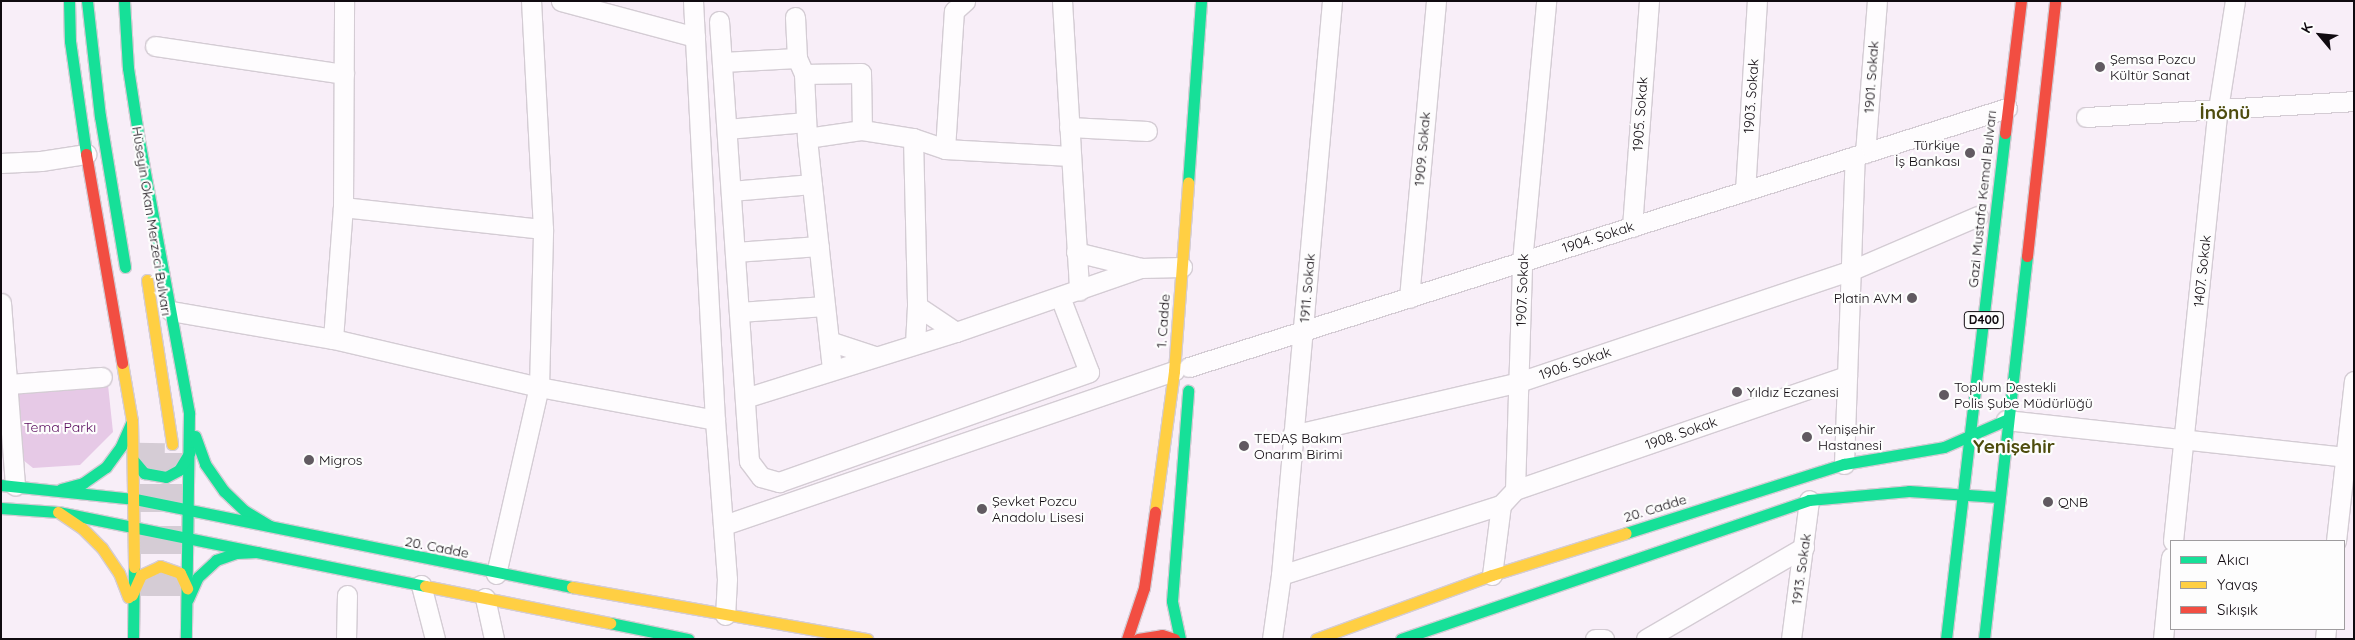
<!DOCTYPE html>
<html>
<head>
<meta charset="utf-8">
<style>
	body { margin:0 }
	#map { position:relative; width:2355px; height:640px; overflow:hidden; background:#f8eef8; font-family:Quicksand,sans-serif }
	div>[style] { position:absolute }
	.green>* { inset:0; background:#e6c9e6 }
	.primary-tunnel>* { height:28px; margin-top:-14px; transform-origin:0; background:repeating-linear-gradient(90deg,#d5ccd5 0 28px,transparent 0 42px) }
	.roads { filter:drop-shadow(1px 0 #d4ccd4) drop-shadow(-1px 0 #d4ccd4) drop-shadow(0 1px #d4ccd4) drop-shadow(0 -1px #d4ccd4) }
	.street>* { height:19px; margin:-9.5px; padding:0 9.5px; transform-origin:9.5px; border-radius:9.5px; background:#fefcfe }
	.fast>* { height:11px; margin:-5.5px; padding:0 5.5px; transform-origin:5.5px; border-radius:5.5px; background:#16e098 }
	.slow>* { height:11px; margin:-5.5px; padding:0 5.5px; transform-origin:5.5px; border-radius:5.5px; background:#ffcf43 }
	.jam>* { height:11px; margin:-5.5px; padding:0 5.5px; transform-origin:5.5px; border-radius:5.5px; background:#f24e42 }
	.dots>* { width:14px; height:14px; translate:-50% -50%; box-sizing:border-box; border:2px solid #fdfdfd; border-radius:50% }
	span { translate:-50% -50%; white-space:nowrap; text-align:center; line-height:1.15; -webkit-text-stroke:4.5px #fdfdfd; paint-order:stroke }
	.shield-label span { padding:1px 4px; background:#fdfdfd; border:1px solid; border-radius:4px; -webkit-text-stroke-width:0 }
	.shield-label { font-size:12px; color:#100a10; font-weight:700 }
	.poi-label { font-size:14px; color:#100a10 }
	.left { translate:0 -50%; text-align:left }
	.right { translate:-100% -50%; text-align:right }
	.street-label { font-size:14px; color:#100a10 }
	.park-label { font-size:14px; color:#590b5d }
	.district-label { font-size:19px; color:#4e4c0d; font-weight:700 }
	.frame { position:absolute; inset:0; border:2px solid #100a10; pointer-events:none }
	.legend { position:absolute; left:2170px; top:540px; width:175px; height:90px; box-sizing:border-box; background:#fdfdfd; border:1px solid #9e9c9e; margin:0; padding:6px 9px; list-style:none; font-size:15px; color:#100a10 }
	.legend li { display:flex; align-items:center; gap:10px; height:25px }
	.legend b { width:25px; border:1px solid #9e9c9e }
	.north { position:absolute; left:2295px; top:10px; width:50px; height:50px; -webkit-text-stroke:4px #fdfdfd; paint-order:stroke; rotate:298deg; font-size:14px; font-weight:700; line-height:20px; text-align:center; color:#100a10 }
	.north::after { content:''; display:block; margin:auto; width:18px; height:22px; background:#100a10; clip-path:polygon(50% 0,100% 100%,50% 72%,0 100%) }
</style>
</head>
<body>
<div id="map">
	<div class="green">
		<i style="clip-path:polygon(108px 385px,113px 432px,80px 465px,33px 468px,23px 460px,17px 392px)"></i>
	</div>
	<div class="primary-tunnel">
		<i style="left:149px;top:596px;width:153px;rotate:-89.3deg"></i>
		<i style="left:171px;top:596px;width:143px;rotate:-89.6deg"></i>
	</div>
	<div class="roads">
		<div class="street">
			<i style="left:561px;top:1px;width:139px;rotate:15deg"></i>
			<i style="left:693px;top:1px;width:420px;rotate:87deg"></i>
			<i style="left:715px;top:420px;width:159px;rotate:85.7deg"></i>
			<i style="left:727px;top:579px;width:36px;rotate:93deg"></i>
			<i style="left:1062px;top:1px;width:290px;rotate:86.6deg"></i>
			<i style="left:795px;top:17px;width:41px;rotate:87.2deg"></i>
			<i style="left:797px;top:58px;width:17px;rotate:66deg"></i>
			<i style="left:804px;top:74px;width:64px;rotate:87.3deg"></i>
			<i style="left:719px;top:21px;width:441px;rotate:86.1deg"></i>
			<i style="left:749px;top:461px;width:20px;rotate:53deg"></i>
			<i style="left:761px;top:477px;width:19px;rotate:16deg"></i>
			<i style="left:779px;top:482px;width:329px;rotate:-19.5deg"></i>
			<i style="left:1089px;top:372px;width:80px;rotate:-111.1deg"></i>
			<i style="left:155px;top:46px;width:191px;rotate:8.4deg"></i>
			<i style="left:722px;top:62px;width:75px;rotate:-3.1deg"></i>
			<i style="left:804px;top:74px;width:57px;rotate:-1deg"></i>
			<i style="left:861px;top:73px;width:57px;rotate:89deg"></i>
			<i style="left:2086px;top:117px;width:268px;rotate:-3.4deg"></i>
			<i style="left:1069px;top:127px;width:78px;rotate:2.9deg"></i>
			<i style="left:727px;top:129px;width:79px;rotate:-5.1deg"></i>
			<i style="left:913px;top:138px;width:168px;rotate:88.6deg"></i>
			<i style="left:917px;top:306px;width:38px;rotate:93deg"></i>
			<i style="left:945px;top:149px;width:138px;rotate:-86.3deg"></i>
			<i style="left:954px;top:11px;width:15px;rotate:-42deg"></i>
			<i style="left:1865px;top:153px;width:152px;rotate:-85.5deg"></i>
			<i style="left:1px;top:163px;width:40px;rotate:-2.9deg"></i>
			<i style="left:41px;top:161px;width:46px;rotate:-8.8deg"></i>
			<i style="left:731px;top:191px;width:81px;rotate:-4.9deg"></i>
			<i style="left:1745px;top:191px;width:190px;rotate:-86.4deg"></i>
			<i style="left:343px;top:207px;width:201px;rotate:6.3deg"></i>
			<i style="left:1632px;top:227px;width:227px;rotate:-85.7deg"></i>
			<i style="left:735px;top:252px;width:84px;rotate:-4.1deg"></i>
			<i style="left:1076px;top:252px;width:67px;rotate:13.8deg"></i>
			<i style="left:1409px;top:298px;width:298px;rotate:-84.8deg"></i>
			<i style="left:1px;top:303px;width:183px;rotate:85.6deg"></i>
			<i style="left:917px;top:306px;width:47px;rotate:33.7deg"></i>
			<i style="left:171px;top:311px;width:164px;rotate:9.8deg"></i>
			<i style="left:333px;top:339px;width:212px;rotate:13.1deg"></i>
			<i style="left:539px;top:387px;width:179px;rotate:10.6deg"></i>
			<i style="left:739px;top:312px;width:86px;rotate:-4deg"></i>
			<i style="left:333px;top:339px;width:132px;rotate:-85.7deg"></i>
			<i style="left:343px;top:207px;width:206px;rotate:-89.7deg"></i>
			<i style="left:829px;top:341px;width:48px;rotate:18.1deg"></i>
			<i style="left:1189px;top:367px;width:858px;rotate:-17.57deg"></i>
			<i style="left:832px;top:369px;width:232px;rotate:-96.2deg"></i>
			<i style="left:807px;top:138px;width:56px;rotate:-8.3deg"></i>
			<i style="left:862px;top:130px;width:52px;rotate:8.9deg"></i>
			<i style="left:913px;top:138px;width:34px;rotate:19deg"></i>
			<i style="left:945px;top:149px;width:125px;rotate:3.2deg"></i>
			<i style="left:9px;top:384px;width:93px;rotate:-4.3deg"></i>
			<i style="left:745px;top:398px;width:221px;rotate:-17.4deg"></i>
			<i style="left:956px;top:332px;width:196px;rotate:-19.1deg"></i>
			<i style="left:1141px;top:268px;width:41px;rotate:-1.4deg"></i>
			<i style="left:2006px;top:420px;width:350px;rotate:6.2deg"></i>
			<i style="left:1292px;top:435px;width:233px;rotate:-13.1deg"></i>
			<i style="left:1519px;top:382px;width:351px;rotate:-18.6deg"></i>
			<i style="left:1852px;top:270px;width:137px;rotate:-23.2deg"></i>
			<i style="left:1844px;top:464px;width:308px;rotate:-88deg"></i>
			<i style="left:1515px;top:490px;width:351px;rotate:-19deg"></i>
			<i style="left:724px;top:525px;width:476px;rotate:-18.9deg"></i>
			<i style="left:2173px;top:541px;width:434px;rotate:-84.1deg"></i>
			<i style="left:2218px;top:109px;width:109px;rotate:-81.1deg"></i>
			<i style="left:2336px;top:541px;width:161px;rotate:-83.6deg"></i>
			<i style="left:496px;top:574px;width:192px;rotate:-77.1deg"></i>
			<i style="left:539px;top:387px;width:158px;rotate:-88.5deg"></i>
			<i style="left:543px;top:229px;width:228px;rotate:-93deg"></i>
			<i style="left:1281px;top:575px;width:231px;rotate:-17.7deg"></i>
			<i style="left:1492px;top:575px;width:71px;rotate:-82.7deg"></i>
			<i style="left:1501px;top:505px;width:21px;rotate:-47deg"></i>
			<i style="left:1515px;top:490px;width:228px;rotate:-88.2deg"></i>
			<i style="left:1522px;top:262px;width:262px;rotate:-84.7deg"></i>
			<i style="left:421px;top:585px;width:56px;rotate:75.5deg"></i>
			<i style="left:485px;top:598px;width:42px;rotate:77.6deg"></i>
			<i style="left:346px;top:639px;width:44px;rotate:-88.7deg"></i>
			<i style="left:1272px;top:639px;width:65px;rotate:-82deg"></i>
			<i style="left:1281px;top:575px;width:576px;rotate:-84.92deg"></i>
			<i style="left:1595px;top:639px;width:9px"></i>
			<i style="left:1646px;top:639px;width:183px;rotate:-30.2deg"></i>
			<i style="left:1791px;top:639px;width:140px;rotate:-82.6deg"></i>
			<i style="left:2163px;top:639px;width:82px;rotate:-84.4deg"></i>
			<i style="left:2325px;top:639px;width:10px;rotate:-84deg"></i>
		</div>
		<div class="fast">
			<i style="left:69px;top:1px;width:40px;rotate:88.6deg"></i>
			<i style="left:70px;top:41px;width:114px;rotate:81.9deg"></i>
			<i style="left:87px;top:1px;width:116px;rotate:83.6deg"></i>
			<i style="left:100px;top:116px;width:153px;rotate:80.6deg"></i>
			<i style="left:124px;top:1px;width:67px;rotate:86.6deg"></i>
			<i style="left:128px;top:68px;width:73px;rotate:81.3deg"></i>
			<i style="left:139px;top:140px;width:278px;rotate:79.6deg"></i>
			<i style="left:189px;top:413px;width:226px;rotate:90.8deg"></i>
			<i style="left:1188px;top:183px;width:182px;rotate:-85.9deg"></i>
			<i style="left:195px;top:436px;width:30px;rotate:70deg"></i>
			<i style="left:205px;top:464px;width:33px;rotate:55deg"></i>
			<i style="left:224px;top:491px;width:29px;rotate:44deg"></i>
			<i style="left:245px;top:511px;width:29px;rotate:31deg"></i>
			<i style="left:134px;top:461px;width:16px;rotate:50deg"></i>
			<i style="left:144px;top:473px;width:22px;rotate:10deg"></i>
			<i style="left:166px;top:477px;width:15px;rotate:-28deg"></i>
			<i style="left:179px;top:470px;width:21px;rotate:-59deg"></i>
			<i style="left:1px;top:485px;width:135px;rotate:6deg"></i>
			<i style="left:135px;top:499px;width:446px;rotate:11.4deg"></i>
			<i style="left:61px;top:489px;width:23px;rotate:-15deg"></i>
			<i style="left:83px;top:483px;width:28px;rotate:-35deg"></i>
			<i style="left:106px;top:467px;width:26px;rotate:-54deg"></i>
			<i style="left:121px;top:446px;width:27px;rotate:-66deg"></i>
			<i style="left:1px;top:508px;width:57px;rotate:4deg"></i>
			<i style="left:58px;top:512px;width:374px;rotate:11.4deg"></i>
			<i style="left:1626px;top:533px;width:229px;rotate:-17.6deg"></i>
			<i style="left:1844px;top:464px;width:101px;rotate:-9.6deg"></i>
			<i style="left:1944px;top:447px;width:68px;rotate:-23.5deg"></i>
			<i style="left:188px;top:599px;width:24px;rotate:-66deg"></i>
			<i style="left:198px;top:577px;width:25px;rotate:-43deg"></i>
			<i style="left:216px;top:560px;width:21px;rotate:-19deg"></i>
			<i style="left:236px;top:553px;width:21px;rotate:-3deg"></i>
			<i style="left:610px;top:623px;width:80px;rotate:11.6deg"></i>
			<i style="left:133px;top:639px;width:72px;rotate:-89.2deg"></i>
			<i style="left:1180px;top:639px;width:39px;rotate:-102deg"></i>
			<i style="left:1172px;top:601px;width:211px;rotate:-85.6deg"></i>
			<i style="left:1401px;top:639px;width:431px;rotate:-18.8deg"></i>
			<i style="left:1809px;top:500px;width:100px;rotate:-5.1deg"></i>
			<i style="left:1909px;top:491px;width:89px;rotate:3.9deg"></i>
			<i style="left:1946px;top:639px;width:509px;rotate:-83.35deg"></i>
			<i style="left:1984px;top:639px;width:385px;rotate:-83.6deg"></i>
		</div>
		<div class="slow">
			<i style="left:147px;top:280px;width:166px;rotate:81.3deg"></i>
			<i style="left:122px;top:363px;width:59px;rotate:80.2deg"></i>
			<i style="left:132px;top:421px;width:146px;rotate:89.2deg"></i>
			<i style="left:58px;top:512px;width:29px;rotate:34deg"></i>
			<i style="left:82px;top:528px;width:28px;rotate:45deg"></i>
			<i style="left:102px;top:548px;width:30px;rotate:56deg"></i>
			<i style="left:119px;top:573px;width:26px;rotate:69deg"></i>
			<i style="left:1155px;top:512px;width:142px;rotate:-82.3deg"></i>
			<i style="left:1174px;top:371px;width:189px;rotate:-85.7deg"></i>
			<i style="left:425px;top:586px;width:189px;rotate:11.3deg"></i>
			<i style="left:572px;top:587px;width:300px;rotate:10deg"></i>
			<i style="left:132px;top:595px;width:22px;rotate:-66deg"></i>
			<i style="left:141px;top:575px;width:21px;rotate:-25deg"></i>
			<i style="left:160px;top:566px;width:21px;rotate:19deg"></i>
			<i style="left:180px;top:573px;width:17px;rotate:65deg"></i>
			<i style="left:1316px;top:639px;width:187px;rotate:-20deg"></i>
			<i style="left:1492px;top:575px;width:140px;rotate:-17.4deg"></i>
		</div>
		<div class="jam">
			<i style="left:2005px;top:133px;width:133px;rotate:-83.1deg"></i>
			<i style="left:86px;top:154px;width:212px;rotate:80.2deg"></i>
			<i style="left:2027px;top:256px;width:257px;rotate:-83.7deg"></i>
			<i style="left:1127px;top:639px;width:54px;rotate:-71.6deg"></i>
			<i style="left:1144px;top:588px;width:77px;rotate:-81.8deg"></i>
			<i style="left:1138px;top:639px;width:24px;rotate:-9deg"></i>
			<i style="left:1162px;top:635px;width:13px;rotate:18deg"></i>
		</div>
	</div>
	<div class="dots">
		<i style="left:2100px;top:67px;background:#615a61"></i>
		<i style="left:1970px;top:153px;background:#615a61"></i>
		<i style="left:1912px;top:298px;background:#615a61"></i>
		<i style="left:1737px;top:392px;background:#615a61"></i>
		<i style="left:1944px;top:395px;background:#615a61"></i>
		<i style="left:1807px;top:437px;background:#615a61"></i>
		<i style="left:1244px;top:446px;background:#615a61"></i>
		<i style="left:309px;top:460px;background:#615a61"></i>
		<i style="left:2048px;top:502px;background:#615a61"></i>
		<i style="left:982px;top:509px;background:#615a61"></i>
	</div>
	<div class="shield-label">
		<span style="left:1984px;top:320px">D400</span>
	</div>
	<div class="poi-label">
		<span class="left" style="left:2110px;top:67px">Şemsa Pozcu<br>Kültür Sanat</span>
		<span class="right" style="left:1960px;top:153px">Türkiye<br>İş Bankası</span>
		<span class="right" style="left:1902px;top:298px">Platin AVM</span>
		<span class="left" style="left:1954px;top:395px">Toplum Destekli<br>Polis Şube Müdürlüğü</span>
		<span class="left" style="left:1747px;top:392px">Yıldız Eczanesi</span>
		<span class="left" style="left:1818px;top:437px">Yenişehir<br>Hastanesi</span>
		<span class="left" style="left:1254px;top:446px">TEDAŞ Bakım<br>Onarım Birimi</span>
		<span class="left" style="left:319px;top:460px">Migros</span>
		<span class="left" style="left:992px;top:509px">Şevket Pozcu<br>Anadolu Lisesi</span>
		<span class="left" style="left:2058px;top:502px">QNB</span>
	</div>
	<div class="street-label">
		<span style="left:1871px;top:77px;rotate:-86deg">1901. Sokak</span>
		<span style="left:1751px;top:96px;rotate:-86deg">1903. Sokak</span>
		<span style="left:1640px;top:114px;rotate:-86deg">1905. Sokak</span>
		<span style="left:1422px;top:149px;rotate:-85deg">1909. Sokak</span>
		<span style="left:1982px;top:199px;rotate:-84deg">Gazi Mustafa Kemal Bulvarı</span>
		<span style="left:152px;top:221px;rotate:81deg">Hüseyin Okan Merzeci Bulvarı</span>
		<span style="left:1598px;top:237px;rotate:-18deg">1904. Sokak</span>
		<span style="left:2202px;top:271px;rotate:-84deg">1407. Sokak</span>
		<span style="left:1307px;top:288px;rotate:-85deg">1911. Sokak</span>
		<span style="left:1522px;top:290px;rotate:-88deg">1907. Sokak</span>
		<span style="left:1163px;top:321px;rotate:-86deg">1. Cadde</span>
		<span style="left:1575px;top:363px;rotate:-19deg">1906. Sokak</span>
		<span style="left:1681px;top:433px;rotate:-19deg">1908. Sokak</span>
		<span style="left:1655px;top:508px;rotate:-17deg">20. Cadde</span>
		<span style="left:437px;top:547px;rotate:11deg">20. Cadde</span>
		<span style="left:1801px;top:569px;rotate:-82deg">1913. Sokak</span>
	</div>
	<div class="park-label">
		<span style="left:60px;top:427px">Tema Parkı</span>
	</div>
	<div class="district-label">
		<span style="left:2225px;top:113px">İnönü</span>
		<span style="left:2014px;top:447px">Yenişehir</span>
	</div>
	<div class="frame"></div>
	<ul class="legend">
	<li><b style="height:6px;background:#16e098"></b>Akıcı</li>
	<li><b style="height:6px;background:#ffcf43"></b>Yavaş</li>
	<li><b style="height:6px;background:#f24e42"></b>Sıkışık</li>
	</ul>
	<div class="north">K</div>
</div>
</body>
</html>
